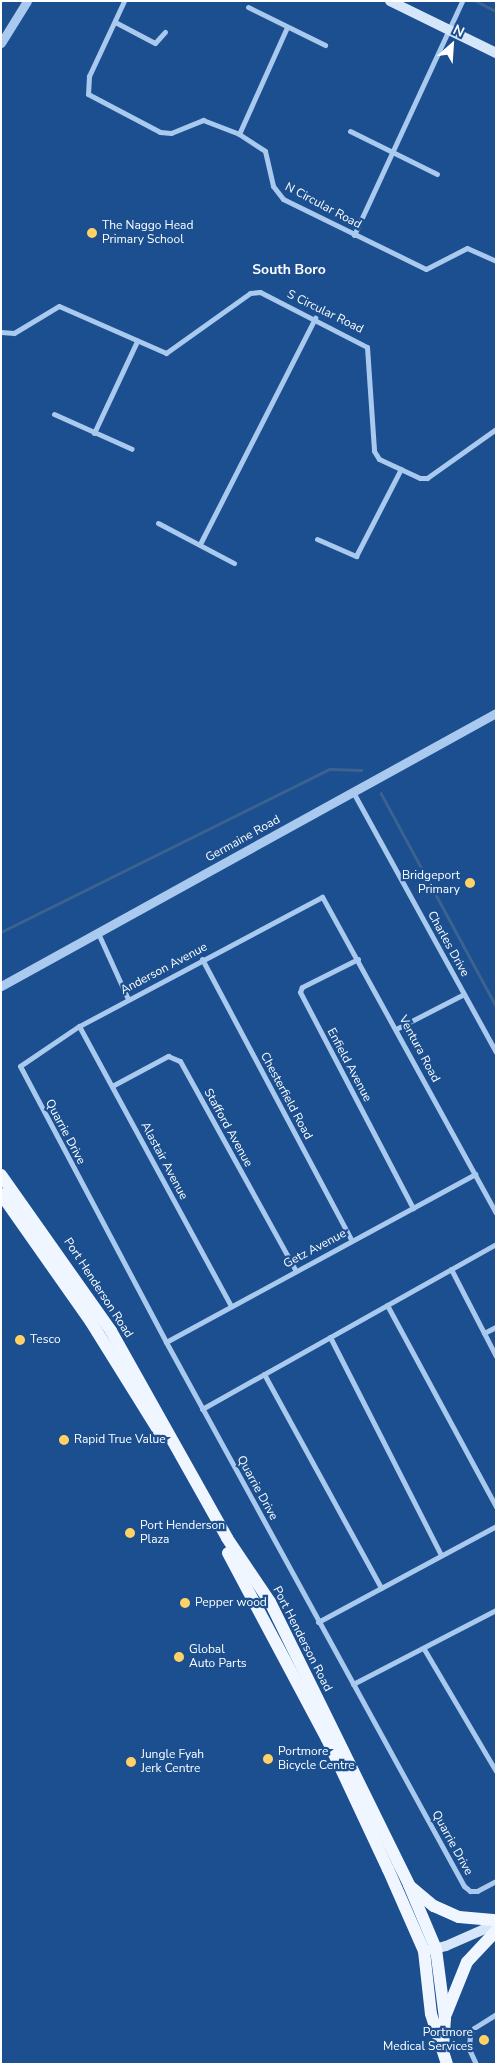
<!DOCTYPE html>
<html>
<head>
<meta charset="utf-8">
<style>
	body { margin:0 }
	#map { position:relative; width:497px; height:2065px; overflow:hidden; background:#1b4f8f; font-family:"Nunito Sans",sans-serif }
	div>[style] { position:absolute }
	.stream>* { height:2.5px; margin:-1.25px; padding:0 1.25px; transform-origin:1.25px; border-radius:1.25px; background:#3c6290 }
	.minor>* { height:5px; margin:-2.5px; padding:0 2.5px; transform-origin:2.5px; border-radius:2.5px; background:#a9c9ee }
	.tertiary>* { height:9px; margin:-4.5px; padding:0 4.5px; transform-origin:4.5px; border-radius:4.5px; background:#a9c9ee }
	.secondary>* { height:10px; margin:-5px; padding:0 5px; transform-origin:5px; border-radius:5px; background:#d6e6fa }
	.primary>* { height:12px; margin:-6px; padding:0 6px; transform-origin:6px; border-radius:6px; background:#f0f6ff }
	.dots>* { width:14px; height:14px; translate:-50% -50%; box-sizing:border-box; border:2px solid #1b4f8f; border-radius:50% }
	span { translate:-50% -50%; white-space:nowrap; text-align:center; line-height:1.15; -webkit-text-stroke:4.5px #1b4f8f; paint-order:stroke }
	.street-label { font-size:12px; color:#fff }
	.poi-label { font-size:12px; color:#fff }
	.left { translate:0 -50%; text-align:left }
	.right { translate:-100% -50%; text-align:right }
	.neighbourhood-label { font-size:14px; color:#fff; font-weight:700 }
	.frame { position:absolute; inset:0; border:2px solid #fff; pointer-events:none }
	.north { position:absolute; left:427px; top:20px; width:50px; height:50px; -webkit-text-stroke:4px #1b4f8f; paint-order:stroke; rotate:26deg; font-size:14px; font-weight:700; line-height:20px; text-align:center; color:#fff }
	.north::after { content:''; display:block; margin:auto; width:18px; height:22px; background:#fff; clip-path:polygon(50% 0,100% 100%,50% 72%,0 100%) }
</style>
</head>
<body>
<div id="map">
	<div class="stream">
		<i style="left:476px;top:1px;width:22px;rotate:27deg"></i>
		<i style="left:381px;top:793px;width:242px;rotate:61.6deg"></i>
		<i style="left:1px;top:932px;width:367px;rotate:-26.4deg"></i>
		<i style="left:330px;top:769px;width:31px;rotate:2deg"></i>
	</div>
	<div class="minor">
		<i style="left:124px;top:1px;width:83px;rotate:115deg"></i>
		<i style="left:89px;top:76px;width:18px;rotate:93deg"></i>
		<i style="left:88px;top:94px;width:81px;rotate:27.8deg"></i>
		<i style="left:160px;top:132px;width:11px;rotate:5deg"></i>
		<i style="left:171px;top:133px;width:35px;rotate:-22deg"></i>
		<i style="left:203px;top:120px;width:39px;rotate:21deg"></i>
		<i style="left:239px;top:134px;width:31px;rotate:33deg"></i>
		<i style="left:265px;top:151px;width:36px;rotate:77deg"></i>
		<i style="left:273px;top:186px;width:16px;rotate:52deg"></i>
		<i style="left:283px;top:199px;width:159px;rotate:26.1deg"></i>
		<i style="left:426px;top:269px;width:46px;rotate:-27.1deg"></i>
		<i style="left:467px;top:248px;width:32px;rotate:24deg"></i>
		<i style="left:248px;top:7px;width:86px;rotate:26.3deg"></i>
		<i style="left:115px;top:22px;width:45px;rotate:27.7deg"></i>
		<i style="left:155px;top:43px;width:15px;rotate:-48deg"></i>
		<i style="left:350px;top:131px;width:97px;rotate:26.3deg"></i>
		<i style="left:239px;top:134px;width:117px;rotate:-65.8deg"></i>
		<i style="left:354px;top:235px;width:258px;rotate:-65.2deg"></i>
		<i style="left:1px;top:332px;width:13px;rotate:4deg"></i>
		<i style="left:14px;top:333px;width:52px;rotate:-31deg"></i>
		<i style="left:59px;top:306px;width:117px;rotate:23.7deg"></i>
		<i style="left:166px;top:353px;width:103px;rotate:-35.5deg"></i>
		<i style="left:250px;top:293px;width:10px;rotate:-6deg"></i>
		<i style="left:260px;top:292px;width:120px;rotate:27.2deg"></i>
		<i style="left:367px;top:347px;width:104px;rotate:86.1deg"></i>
		<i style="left:374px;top:451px;width:9px;rotate:58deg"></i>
		<i style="left:379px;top:459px;width:45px;rotate:24.9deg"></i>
		<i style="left:420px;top:478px;width:7px"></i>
		<i style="left:427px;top:478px;width:85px;rotate:-35.4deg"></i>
		<i style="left:54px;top:414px;width:85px;rotate:24.2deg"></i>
		<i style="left:94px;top:433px;width:102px;rotate:-64.9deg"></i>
		<i style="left:158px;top:523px;width:86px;rotate:27.8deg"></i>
		<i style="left:317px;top:539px;width:43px;rotate:23.6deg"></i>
		<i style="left:356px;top:556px;width:98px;rotate:-62.7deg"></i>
		<i style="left:200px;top:544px;width:254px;rotate:-63deg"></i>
		<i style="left:353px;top:792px;width:297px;rotate:61.2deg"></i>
		<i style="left:98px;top:933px;width:72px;rotate:65.6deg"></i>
		<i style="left:202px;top:959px;width:319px;rotate:62deg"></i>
		<i style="left:358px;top:959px;width:63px;rotate:153.4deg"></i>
		<i style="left:302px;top:987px;width:5px;rotate:112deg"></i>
		<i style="left:300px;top:992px;width:244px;rotate:62.4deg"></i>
		<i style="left:79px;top:1026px;width:319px;rotate:61.5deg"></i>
		<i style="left:396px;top:1029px;width:76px;rotate:-27.2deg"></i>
		<i style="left:112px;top:1086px;width:64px;rotate:-28.2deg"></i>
		<i style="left:168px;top:1056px;width:13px;rotate:23deg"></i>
		<i style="left:180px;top:1061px;width:240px;rotate:61.1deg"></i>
		<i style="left:496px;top:1213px;width:361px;rotate:-118.8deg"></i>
		<i style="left:322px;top:897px;width:275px;rotate:152deg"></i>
		<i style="left:79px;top:1026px;width:71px;rotate:145.9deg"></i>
		<i style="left:20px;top:1066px;width:312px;rotate:62.1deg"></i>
		<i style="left:166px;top:1342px;width:620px;rotate:61.29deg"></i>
		<i style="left:464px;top:1886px;width:8px;rotate:40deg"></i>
		<i style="left:470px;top:1891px;width:7px"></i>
		<i style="left:477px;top:1891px;width:21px;rotate:-28deg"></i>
		<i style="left:451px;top:1269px;width:98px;rotate:62.7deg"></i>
		<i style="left:387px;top:1305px;width:230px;rotate:61.6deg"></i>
		<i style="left:484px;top:1333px;width:13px;rotate:-27deg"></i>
		<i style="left:330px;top:1337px;width:245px;rotate:63deg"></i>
		<i style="left:166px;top:1342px;width:352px;rotate:-28.5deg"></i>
		<i style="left:264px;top:1374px;width:244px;rotate:61.3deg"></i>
		<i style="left:202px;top:1409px;width:337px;rotate:-29.3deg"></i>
		<i style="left:318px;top:1622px;width:202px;rotate:-28.3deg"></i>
		<i style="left:424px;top:1649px;width:142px;rotate:59.5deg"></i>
		<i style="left:353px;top:1684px;width:161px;rotate:-27.4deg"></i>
		<i style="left:476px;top:2064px;width:17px;rotate:-115deg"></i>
		<i style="left:469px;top:2049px;width:14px;rotate:-86deg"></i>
		<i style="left:470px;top:2035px;width:8px;rotate:-60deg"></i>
		<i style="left:474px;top:2028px;width:26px;rotate:-32deg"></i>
	</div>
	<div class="tertiary">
		<i style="left:1px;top:43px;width:49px;rotate:-58.2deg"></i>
		<i style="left:1px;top:986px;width:565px;rotate:-28.88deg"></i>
	</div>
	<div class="secondary">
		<i style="left:390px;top:1px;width:118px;rotate:26.1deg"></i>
		<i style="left:429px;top:1950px;width:17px;rotate:-13deg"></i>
		<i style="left:446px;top:1946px;width:55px;rotate:-23.7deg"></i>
	</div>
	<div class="primary">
		<i style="left:1px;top:1175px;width:191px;rotate:54.8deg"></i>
		<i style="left:111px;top:1331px;width:237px;rotate:60.7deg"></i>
		<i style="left:227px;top:1538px;width:77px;rotate:56.1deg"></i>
		<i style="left:270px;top:1602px;width:315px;rotate:63.8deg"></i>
		<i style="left:409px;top:1885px;width:69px;rotate:67.1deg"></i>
		<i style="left:436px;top:1949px;width:70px;rotate:82.6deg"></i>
		<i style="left:445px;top:2018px;width:26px;rotate:94deg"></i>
		<i style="left:1px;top:1194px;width:156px;rotate:54.9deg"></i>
		<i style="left:91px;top:1322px;width:131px;rotate:58.1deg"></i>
		<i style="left:228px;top:1553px;width:211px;rotate:62deg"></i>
		<i style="left:327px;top:1739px;width:144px;rotate:64.9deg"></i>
		<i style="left:388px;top:1869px;width:90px;rotate:66.3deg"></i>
		<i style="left:424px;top:1951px;width:63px;rotate:83.7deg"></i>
		<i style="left:431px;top:2014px;width:52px;rotate:72.3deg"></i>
		<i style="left:411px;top:1887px;width:30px;rotate:40deg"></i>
		<i style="left:434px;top:1906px;width:27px;rotate:24deg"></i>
		<i style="left:459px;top:1917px;width:37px;rotate:5deg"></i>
		<i style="left:446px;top:2014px;width:56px;rotate:-68deg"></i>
		<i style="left:467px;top:1962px;width:42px;rotate:-46.9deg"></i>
	</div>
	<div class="dots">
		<i style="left:92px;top:233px;background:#ffd166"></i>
		<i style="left:470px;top:883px;background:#ffd166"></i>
		<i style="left:20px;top:1340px;background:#ffd166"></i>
		<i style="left:64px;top:1440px;background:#ffd166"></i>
		<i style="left:130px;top:1533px;background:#ffd166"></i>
		<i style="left:185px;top:1603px;background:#ffd166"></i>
		<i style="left:179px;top:1657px;background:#ffd166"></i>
		<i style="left:268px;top:1759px;background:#ffd166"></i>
		<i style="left:131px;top:1762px;background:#ffd166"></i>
		<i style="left:484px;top:2040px;background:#ffd166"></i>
	</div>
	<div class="street-label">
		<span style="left:323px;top:206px;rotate:28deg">N Circular Road</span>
		<span style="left:325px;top:312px;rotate:26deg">S Circular Road</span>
		<span style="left:243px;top:839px;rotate:-29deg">Germaine Road</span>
		<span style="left:448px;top:944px;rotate:61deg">Charles Drive</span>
		<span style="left:164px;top:969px;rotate:-28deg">Anderson Avenue</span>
		<span style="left:419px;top:1049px;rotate:62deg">Ventura Road</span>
		<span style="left:349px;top:1065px;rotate:62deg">Enfield Avenue</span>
		<span style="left:286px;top:1096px;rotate:62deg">Chesterfield Road</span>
		<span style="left:228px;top:1128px;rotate:61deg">Stafford Avenue</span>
		<span style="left:65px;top:1132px;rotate:62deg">Quarrie Drive</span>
		<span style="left:164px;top:1161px;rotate:62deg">Alastair Avenue</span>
		<span style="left:315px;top:1249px;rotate:-28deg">Getz Avenue</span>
		<span style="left:98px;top:1288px;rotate:57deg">Port Henderson Road</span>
		<span style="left:257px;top:1488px;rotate:61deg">Quarrie Drive</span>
		<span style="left:302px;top:1639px;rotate:63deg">Port Henderson Road</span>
		<span style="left:452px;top:1843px;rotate:61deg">Quarrie Drive</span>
	</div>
	<div class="poi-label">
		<span class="left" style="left:102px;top:233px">The Naggo Head<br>Primary School</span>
		<span class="right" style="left:460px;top:883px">Bridgeport<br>Primary</span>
		<span class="left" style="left:30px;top:1340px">Tesco</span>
		<span class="left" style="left:74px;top:1440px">Rapid True Value</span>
		<span class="left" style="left:140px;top:1533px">Port Henderson<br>Plaza</span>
		<span class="left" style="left:195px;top:1603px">Pepper wood</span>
		<span class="left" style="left:189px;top:1657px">Global<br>Auto Parts</span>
		<span class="left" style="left:278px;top:1759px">Portmore<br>Bicycle Centre</span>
		<span class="left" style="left:141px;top:1762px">Jungle Fyah<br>Jerk Centre</span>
		<span class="right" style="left:473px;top:2040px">Portmore<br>Medical Services</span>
	</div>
	<div class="neighbourhood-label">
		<span style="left:289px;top:270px">South Boro</span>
	</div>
	<div class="frame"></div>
	<div class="north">N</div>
</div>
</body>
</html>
